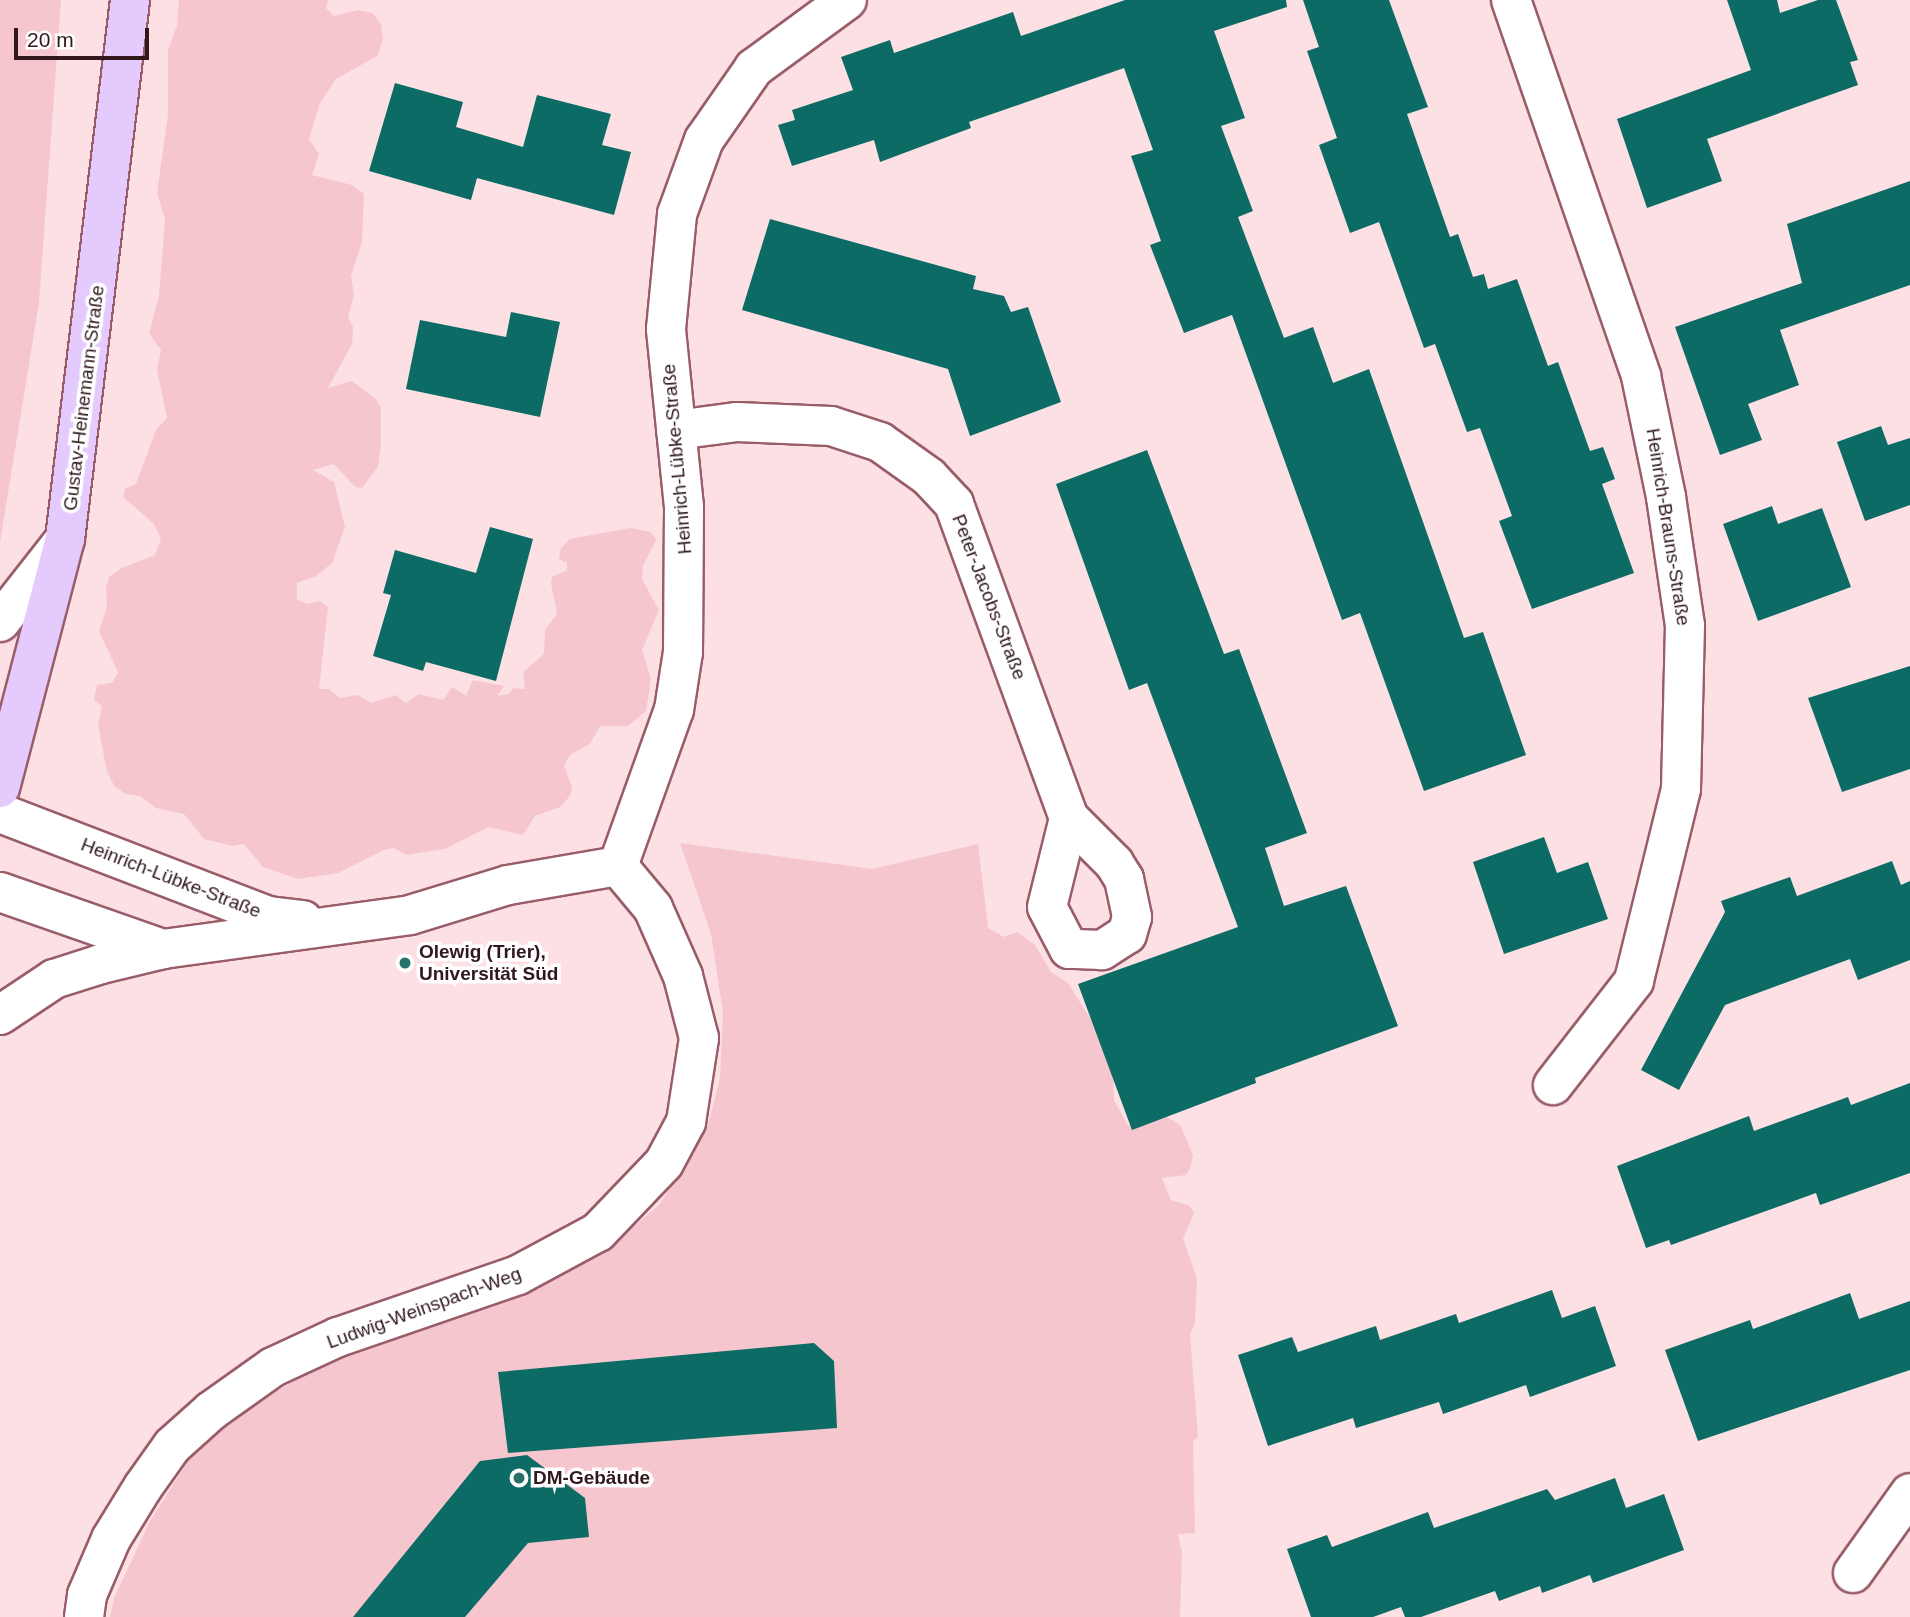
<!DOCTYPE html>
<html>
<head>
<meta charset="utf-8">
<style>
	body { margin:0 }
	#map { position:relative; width:1910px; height:1617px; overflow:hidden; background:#fce0e4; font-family:Helvetica,sans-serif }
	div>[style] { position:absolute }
	.green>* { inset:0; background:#f6c6ce }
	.building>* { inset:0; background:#0c6b65 }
	.roads { filter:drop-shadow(2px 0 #995d69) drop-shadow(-2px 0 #995d69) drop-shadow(0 2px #995d69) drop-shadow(0 -2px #995d69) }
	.minor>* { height:38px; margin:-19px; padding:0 19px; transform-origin:19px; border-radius:19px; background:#fff }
	.major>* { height:38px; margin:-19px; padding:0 19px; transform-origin:19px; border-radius:19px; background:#e5cbfd }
	.dots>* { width:19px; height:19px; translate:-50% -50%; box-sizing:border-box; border:4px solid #fff; border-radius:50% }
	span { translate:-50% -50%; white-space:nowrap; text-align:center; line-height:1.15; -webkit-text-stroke:7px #fff; paint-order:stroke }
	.street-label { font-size:19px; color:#30181d }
	.poi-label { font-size:19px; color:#30181d; font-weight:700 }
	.left { translate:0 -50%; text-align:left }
	.scale { position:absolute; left:14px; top:28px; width:135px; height:32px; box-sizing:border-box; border:4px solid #30181d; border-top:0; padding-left:9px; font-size:21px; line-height:24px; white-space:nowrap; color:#30181d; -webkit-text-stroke:5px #fff; paint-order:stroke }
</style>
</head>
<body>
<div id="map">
	<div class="green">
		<i style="clip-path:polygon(0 0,61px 0,39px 303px,0 542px)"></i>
		<i style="clip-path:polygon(179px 0,328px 0,326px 8px,334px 16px,358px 10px,372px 13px,381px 24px,383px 40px,377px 56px,336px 79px,320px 103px,309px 139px,319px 154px,312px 175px,352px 185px,364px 194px,362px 242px,351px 276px,354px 295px,348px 317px,353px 327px,352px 344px,328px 388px,352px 381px,375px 398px,381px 408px,381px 442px,378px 467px,362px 488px,355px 487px,334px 464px,313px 470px,334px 482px,345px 527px,332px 563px,316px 576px,297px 583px,297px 600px,307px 604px,320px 601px,328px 607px,319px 689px,329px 689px,340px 698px,358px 695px,371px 703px,396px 695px,406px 703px,419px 694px,443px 700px,452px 687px,466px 695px,473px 680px,504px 686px,497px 696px,509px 694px,513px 688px,525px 689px,523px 672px,544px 654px,545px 630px,557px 614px,551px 583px,552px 577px,567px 570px,567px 563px,559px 559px,561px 548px,570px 539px,630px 528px,651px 532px,656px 540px,643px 566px,642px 579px,659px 610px,642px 650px,651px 679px,646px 711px,628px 726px,600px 726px,590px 744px,570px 755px,564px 766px,572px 787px,570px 796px,560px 807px,535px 816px,523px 835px,489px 827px,445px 849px,406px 855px,394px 848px,384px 850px,338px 873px,298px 879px,263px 867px,244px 844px,232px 846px,204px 839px,184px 814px,156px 808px,140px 796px,126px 794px,115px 787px,107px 772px,98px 725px,102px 706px,94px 700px,97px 685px,112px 683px,118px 672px,99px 631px,107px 607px,106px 586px,110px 576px,122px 568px,155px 555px,161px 539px,154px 524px,123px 497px,125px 489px,136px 484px,156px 430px,167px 418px,157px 370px,161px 350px,149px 333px,159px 296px,165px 219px,157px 193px,168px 115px,168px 50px,177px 26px)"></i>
		<i style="clip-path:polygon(680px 843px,872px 869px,978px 844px,988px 928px,1004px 937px,1017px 932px,1035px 945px,1051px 972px,1068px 983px,1093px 1023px,1113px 1077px,1114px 1100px,1128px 1126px,1161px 1113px,1180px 1125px,1193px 1155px,1190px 1169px,1186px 1175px,1162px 1178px,1171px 1200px,1190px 1206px,1194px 1213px,1183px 1239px,1197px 1278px,1195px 1323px,1190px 1334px,1198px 1437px,1193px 1441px,1195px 1533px,1178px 1534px,1182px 1553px,1180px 1617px,110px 1617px,114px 1598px,150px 1521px,203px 1438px,346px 1348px,600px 1255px,660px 1204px,708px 1126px,720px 1078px,723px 1013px,711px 934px)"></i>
	</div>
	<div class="building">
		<i style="clip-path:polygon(1125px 0,1286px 0,1287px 7px,1214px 31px,1245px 118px,1221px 126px,1253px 211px,1238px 217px,1284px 338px,1313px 327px,1333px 383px,1369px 369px,1464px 638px,1483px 632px,1526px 755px,1424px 791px,1360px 613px,1342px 620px,1232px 315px,1184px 333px,1150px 245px,1161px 241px,1131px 156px,1153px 150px,1124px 68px,969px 122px,971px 128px,880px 162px,874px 140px,792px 166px,778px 125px,795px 120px,792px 110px,853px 90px,841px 57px,890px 40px,894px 53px,1013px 12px,1021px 36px)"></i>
		<i style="clip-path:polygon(1303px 0,1389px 0,1428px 107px,1407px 114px,1450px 237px,1458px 234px,1473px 277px,1484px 274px,1488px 289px,1517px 279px,1548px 366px,1558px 362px,1590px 451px,1603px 447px,1615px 479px,1602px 484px,1634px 573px,1532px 609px,1499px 521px,1512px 516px,1480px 428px,1467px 432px,1435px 344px,1424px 348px,1379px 222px,1350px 233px,1319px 145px,1337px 138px,1307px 51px,1319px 47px)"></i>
		<i style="clip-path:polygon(1727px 0,1777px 0,1780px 13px,1818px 0,1836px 0,1858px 60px,1850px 62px,1858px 85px,1707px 139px,1722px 181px,1647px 208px,1617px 119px,1751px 70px)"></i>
		<i style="clip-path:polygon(395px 83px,463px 102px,456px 127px,523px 147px,537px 95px,611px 114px,602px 145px,631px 152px,614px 215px,477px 178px,471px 200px,369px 171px)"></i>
		<i style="clip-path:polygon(1910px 181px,1910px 285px,1780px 330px,1799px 385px,1748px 404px,1762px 440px,1720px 455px,1675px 327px,1802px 283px,1787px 224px)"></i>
		<i style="clip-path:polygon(770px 219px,976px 276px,973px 289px,1004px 296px,1011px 312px,1028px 307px,1061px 402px,970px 436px,948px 369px,742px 310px)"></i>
		<i style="clip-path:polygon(511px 312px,560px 322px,540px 417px,406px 389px,420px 320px,506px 337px)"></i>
		<i style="clip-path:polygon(1881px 426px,1888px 445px,1910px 438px,1910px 505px,1865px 521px,1837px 442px)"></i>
		<i style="clip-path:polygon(1147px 450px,1224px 654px,1239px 649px,1307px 833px,1265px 848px,1284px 906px,1346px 886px,1398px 1026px,1255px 1078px,1256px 1083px,1132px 1130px,1078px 984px,1238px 927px,1147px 683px,1129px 690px,1056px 484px)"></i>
		<i style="clip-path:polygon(1772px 506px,1778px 524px,1822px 508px,1851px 587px,1758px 621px,1723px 524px)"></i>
		<i style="clip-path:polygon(490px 527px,533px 539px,496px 681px,426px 662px,423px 671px,373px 656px,391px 595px,383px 593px,395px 550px,476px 573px)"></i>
		<i style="clip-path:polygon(1910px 666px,1910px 769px,1842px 792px,1808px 698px)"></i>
		<i style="clip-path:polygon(1544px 837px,1557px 873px,1588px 862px,1608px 919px,1504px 954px,1473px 862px)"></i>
		<i style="clip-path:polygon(1892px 861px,1901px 885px,1910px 881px,1910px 960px,1858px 980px,1850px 959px,1725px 1005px,1679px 1090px,1641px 1070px,1725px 912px,1721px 901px,1790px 877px,1797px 896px)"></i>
		<i style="clip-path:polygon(1910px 1083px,1910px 1173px,1820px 1205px,1816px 1193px,1671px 1245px,1669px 1240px,1646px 1248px,1617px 1166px,1749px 1116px,1754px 1131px,1848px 1097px,1851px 1105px)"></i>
		<i style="clip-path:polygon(1552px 1290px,1562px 1318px,1595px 1306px,1616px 1366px,1530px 1397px,1526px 1385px,1443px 1414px,1439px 1402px,1356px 1428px,1353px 1418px,1268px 1446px,1238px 1355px,1292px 1337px,1298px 1352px,1376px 1326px,1380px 1340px,1456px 1314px,1459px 1323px)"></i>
		<i style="clip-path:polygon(1850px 1293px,1859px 1319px,1910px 1301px,1910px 1370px,1698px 1441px,1665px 1350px,1750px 1320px,1753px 1329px)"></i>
		<i style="clip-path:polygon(814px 1343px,834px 1361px,837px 1428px,508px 1453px,498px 1372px)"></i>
		<i style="clip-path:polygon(527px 1455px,585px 1498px,589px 1537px,528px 1543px,465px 1617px,353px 1617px,480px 1461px)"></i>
		<i style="clip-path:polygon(1615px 1478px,1626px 1508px,1664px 1494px,1684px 1550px,1593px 1583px,1590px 1575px,1542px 1593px,1540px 1586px,1499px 1601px,1495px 1591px,1421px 1617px,1405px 1617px,1401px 1607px,1373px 1617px,1311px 1617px,1287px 1549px,1327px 1535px,1332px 1547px,1428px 1512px,1434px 1528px,1547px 1489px,1555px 1500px)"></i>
	</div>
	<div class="roads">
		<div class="minor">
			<i style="left:1511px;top:0;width:398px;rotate:70.9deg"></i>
			<i style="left:1641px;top:376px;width:124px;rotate:78.3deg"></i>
			<i style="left:1666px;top:497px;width:129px;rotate:81.6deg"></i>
			<i style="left:1685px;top:625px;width:164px;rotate:91.4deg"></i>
			<i style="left:1681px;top:789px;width:198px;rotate:103.8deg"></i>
			<i style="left:1634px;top:981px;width:132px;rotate:127.9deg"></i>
			<i style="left:676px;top:430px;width:62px;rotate:-7.5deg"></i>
			<i style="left:737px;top:422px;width:94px;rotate:2.4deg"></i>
			<i style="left:831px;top:426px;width:52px;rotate:18.1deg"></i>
			<i style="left:880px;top:442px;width:60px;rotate:35.5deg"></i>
			<i style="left:929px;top:477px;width:37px;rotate:47deg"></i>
			<i style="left:954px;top:504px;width:334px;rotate:69.9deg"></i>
			<i style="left:1069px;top:818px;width:64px;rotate:45deg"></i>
			<i style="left:1114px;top:863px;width:19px;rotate:58deg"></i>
			<i style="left:1124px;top:879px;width:39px;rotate:78deg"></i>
			<i style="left:1132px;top:917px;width:18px;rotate:106deg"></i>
			<i style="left:1127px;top:934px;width:30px;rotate:147deg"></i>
			<i style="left:1102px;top:950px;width:33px;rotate:-178deg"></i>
			<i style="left:1069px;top:949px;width:47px;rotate:-117.6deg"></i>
			<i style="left:1047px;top:907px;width:92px;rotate:-76.1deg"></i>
			<i style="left:0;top:622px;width:105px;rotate:-51.9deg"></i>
			<i style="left:0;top:813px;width:288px;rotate:21deg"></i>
			<i style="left:269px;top:916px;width:34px;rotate:7deg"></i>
			<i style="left:618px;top:866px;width:166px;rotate:-70.3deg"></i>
			<i style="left:674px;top:710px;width:59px;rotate:-81.2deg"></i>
			<i style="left:683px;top:652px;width:145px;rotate:-89.6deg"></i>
			<i style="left:684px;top:507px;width:179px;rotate:-95.8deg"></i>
			<i style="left:666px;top:329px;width:116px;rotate:-84.5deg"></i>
			<i style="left:677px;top:214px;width:79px;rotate:-70deg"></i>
			<i style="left:704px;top:140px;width:88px;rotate:-55.2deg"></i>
			<i style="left:754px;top:68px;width:115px;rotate:-36.2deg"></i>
			<i style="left:0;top:892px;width:173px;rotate:19.3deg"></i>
			<i style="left:0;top:1015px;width:65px;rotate:-33.7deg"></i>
			<i style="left:54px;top:979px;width:49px;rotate:-17.7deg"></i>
			<i style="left:101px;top:964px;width:64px;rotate:-13.6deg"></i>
			<i style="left:163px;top:949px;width:249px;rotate:-7.8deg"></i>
			<i style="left:410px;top:915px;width:102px;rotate:-17deg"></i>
			<i style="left:508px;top:885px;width:112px;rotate:-9.8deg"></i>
			<i style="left:1853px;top:1573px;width:98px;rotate:-54.5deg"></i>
			<i style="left:84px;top:1617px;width:22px;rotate:-82deg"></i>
			<i style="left:87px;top:1595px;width:61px;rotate:-66.8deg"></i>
			<i style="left:111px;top:1539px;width:61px;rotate:-58.4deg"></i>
			<i style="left:143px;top:1487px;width:50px;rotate:-54.7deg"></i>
			<i style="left:172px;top:1446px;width:52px;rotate:-41.9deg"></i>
			<i style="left:211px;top:1411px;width:76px;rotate:-35.4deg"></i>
			<i style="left:273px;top:1367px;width:72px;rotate:-24.8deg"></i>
			<i style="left:338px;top:1337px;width:190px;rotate:-19deg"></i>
			<i style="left:518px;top:1275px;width:91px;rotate:-28.3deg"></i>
			<i style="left:598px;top:1232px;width:95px;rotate:-46.3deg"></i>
			<i style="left:664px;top:1163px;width:47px;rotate:-61.8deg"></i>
			<i style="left:686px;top:1122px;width:85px;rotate:-81.2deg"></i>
			<i style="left:699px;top:1038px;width:64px;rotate:-104.5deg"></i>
			<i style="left:683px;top:976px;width:74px;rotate:-113.8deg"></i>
			<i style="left:653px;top:908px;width:55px;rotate:-129.8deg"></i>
		</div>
		<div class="major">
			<i style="left:0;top:788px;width:257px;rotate:-75.4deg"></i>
			<i style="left:65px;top:539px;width:543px;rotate:-83.12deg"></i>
		</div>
	</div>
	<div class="dots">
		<i style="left:405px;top:963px;background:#28716b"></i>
		<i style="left:519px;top:1478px;background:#28716b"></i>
	</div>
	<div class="street-label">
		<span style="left:84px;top:398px;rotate:-83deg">Gustav-Heinemann-Straße</span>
		<span style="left:677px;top:459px;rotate:-95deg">Heinrich-Lübke-Straße</span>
		<span style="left:1668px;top:527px;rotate:81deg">Heinrich-Brauns-Straße</span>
		<span style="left:989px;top:597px;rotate:69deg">Peter-Jacobs-Straße</span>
		<span style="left:171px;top:878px;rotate:21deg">Heinrich-Lübke-Straße</span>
		<span style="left:424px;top:1308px;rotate:-20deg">Ludwig-Weinspach-Weg</span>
	</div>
	<div class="poi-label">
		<span class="left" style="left:419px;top:963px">Olewig (Trier),<br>Universität Süd</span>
		<span class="left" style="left:533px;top:1478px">DM-Gebäude</span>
	</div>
	<div class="scale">20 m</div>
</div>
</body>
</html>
